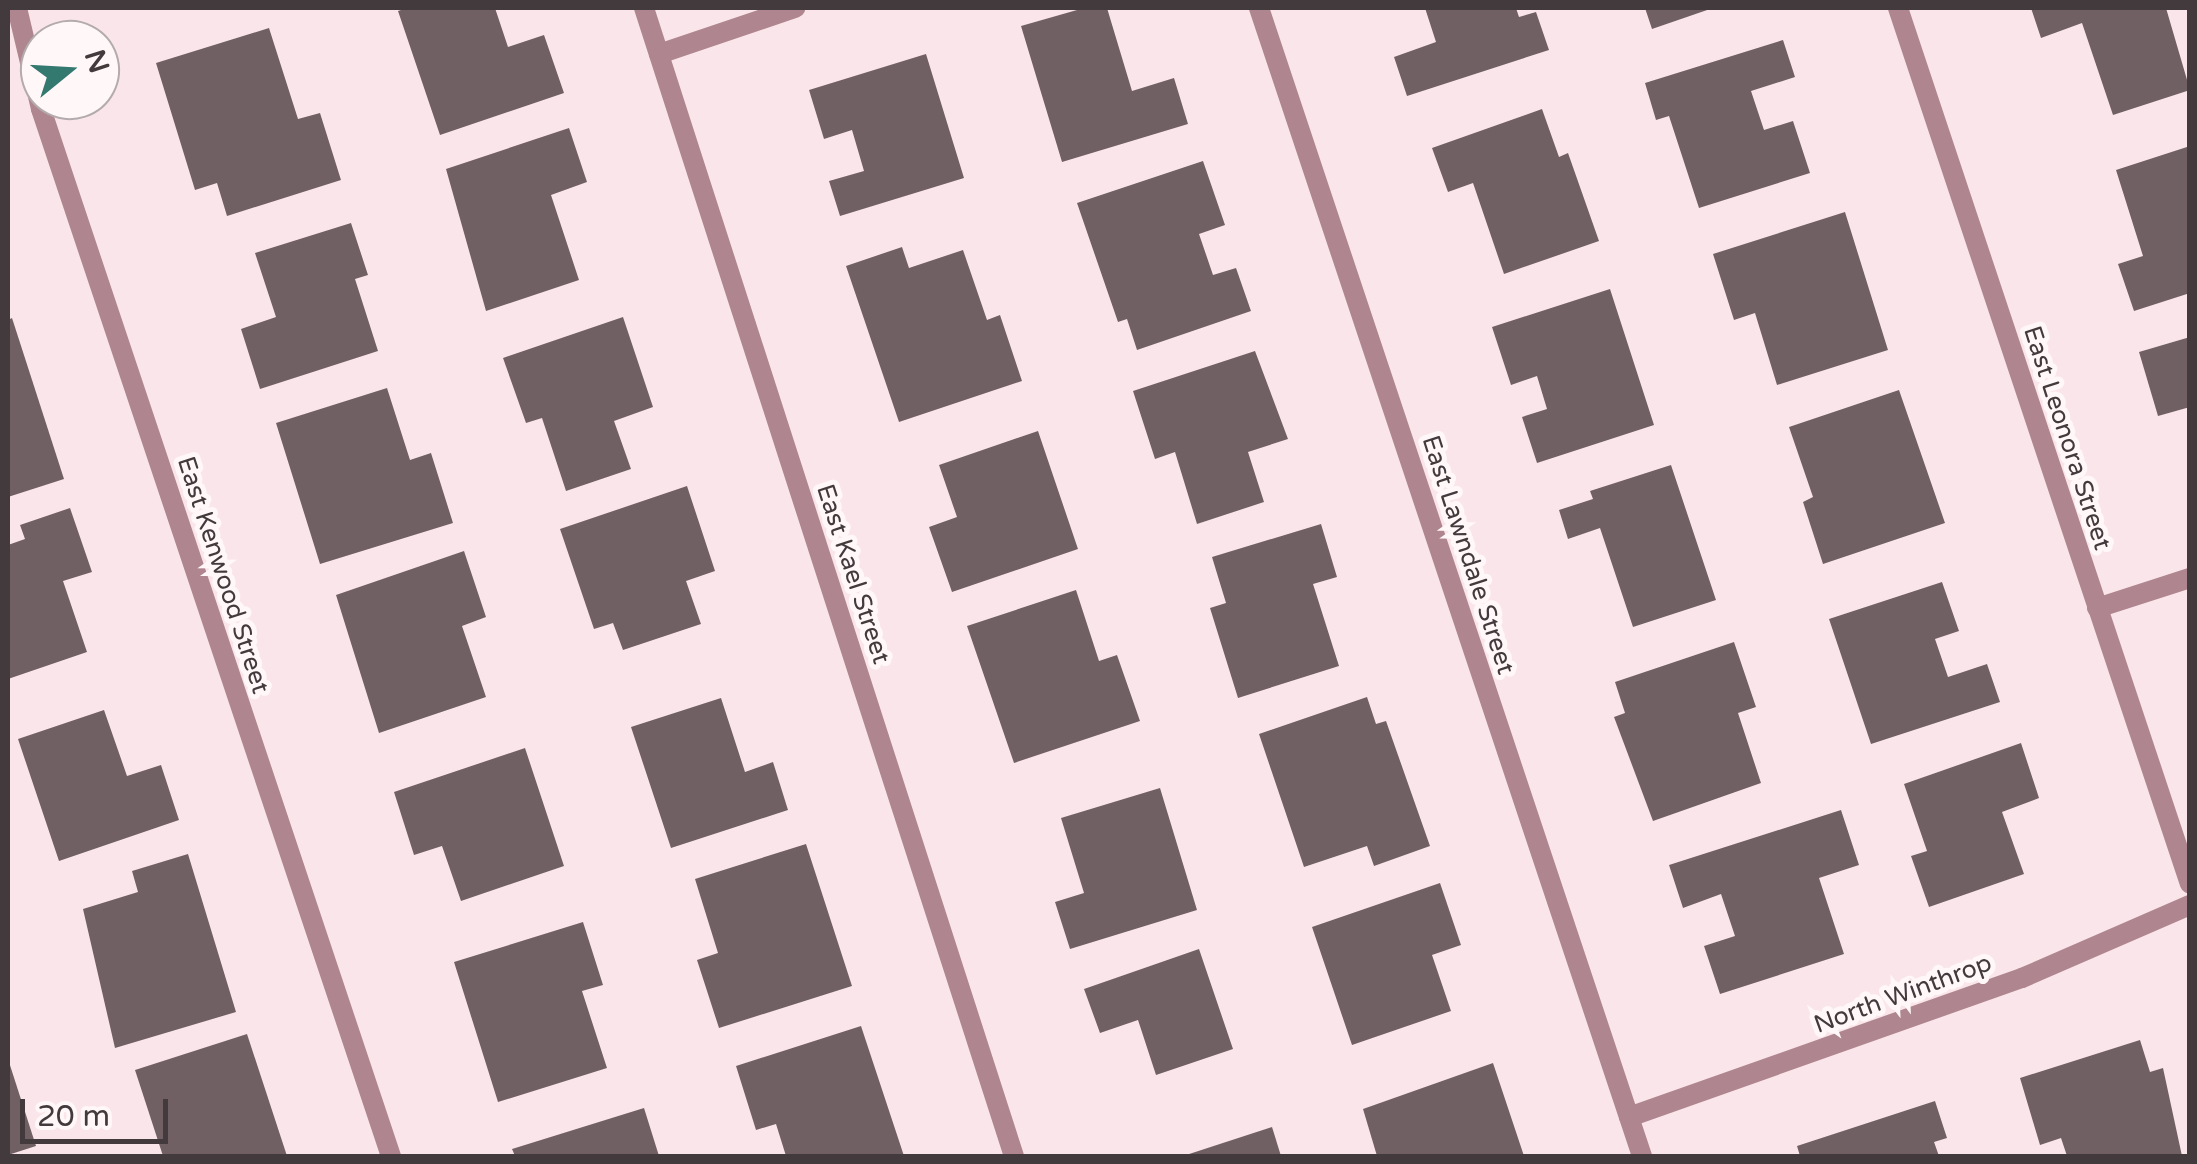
<!DOCTYPE html>
<html>
<head>
<meta charset="utf-8">
<style>
	body { margin:0 }
	#map { position:relative; width:2197px; height:1164px; overflow:hidden; background:#fae6ea; font-family:"Varela Round",sans-serif }
	div>[style] { position:absolute }
	.building>* { inset:0; background:#716063 }
	.street>* { height:20px; margin:-10px; padding:0 10px; transform-origin:10px; border-radius:10px; background:#af868f }
	span { translate:-50% -50%; white-space:nowrap; text-align:center; line-height:1.15; -webkit-text-stroke:10px #fff7f8; paint-order:stroke }
	.street-label { font-size:25px; color:#423a3c }
	.frame { position:absolute; inset:0; border:10px solid #423a3c; pointer-events:none }
	.north { position:absolute; left:20px; top:20px; width:100px; height:100px; box-sizing:border-box; background:#fff7f8; border:2px solid #b3abad; border-radius:50%; rotate:72deg; font-size:28px; font-weight:700; line-height:40px; text-align:center; color:#423a3c }
	.north::after { content:''; display:block; margin:auto; width:35px; height:45px; background:#337970; clip-path:polygon(50% 0,100% 100%,50% 72%,0 100%) }
	.scale { position:absolute; left:20px; top:1099px; width:148px; height:45px; box-sizing:border-box; border:5px solid #423a3c; border-top:0; padding-left:12px; font-size:30px; line-height:35px; white-space:nowrap; color:#423a3c; -webkit-text-stroke:8px #fff7f8; paint-order:stroke }
</style>
</head>
<body>
<div id="map">
	<div class="building">
		<i style="clip-path:polygon(407px 8px,495px 8px,508px 47px,544px 35px,564px 93px,440px 135px,398px 11px)"></i>
		<i style="clip-path:polygon(1084px 8px,1107px 8px,1132px 91px,1174px 78px,1188px 124px,1062px 162px,1021px 26px)"></i>
		<i style="clip-path:polygon(1425px 8px,1516px 8px,1519px 17px,1536px 12px,1549px 50px,1407px 96px,1394px 57px,1436px 42px)"></i>
		<i style="clip-path:polygon(1645px 8px,1713px 8px,1652px 29px)"></i>
		<i style="clip-path:polygon(2031px 8px,2166px 8px,2190px 90px,2113px 115px,2082px 23px,2041px 38px)"></i>
		<i style="clip-path:polygon(269px 28px,298px 119px,320px 113px,341px 180px,227px 216px,217px 183px,195px 190px,156px 63px)"></i>
		<i style="clip-path:polygon(1783px 40px,1795px 77px,1751px 91px,1764px 130px,1793px 121px,1810px 173px,1699px 208px,1669px 116px,1656px 120px,1645px 83px)"></i>
		<i style="clip-path:polygon(926px 54px,964px 178px,840px 216px,829px 181px,864px 171px,852px 130px,824px 139px,809px 90px)"></i>
		<i style="clip-path:polygon(1542px 109px,1559px 157px,1568px 153px,1599px 241px,1504px 274px,1473px 183px,1448px 192px,1432px 148px)"></i>
		<i style="clip-path:polygon(569px 128px,587px 182px,551px 195px,579px 280px,486px 311px,446px 169px)"></i>
		<i style="clip-path:polygon(2190px 146px,2190px 293px,2134px 311px,2118px 264px,2143px 256px,2116px 170px)"></i>
		<i style="clip-path:polygon(1203px 161px,1225px 225px,1199px 234px,1213px 275px,1236px 268px,1251px 311px,1137px 350px,1127px 319px,1118px 322px,1077px 203px)"></i>
		<i style="clip-path:polygon(1845px 212px,1888px 350px,1777px 385px,1755px 313px,1734px 320px,1713px 254px)"></i>
		<i style="clip-path:polygon(351px 223px,368px 275px,355px 279px,378px 351px,260px 389px,241px 329px,276px 317px,255px 253px)"></i>
		<i style="clip-path:polygon(902px 247px,909px 268px,963px 250px,987px 320px,1000px 315px,1022px 381px,899px 422px,846px 266px)"></i>
		<i style="clip-path:polygon(1610px 289px,1654px 425px,1537px 463px,1522px 417px,1547px 409px,1537px 376px,1511px 385px,1492px 327px)"></i>
		<i style="clip-path:polygon(623px 317px,653px 407px,614px 421px,631px 469px,566px 491px,542px 418px,526px 423px,503px 358px)"></i>
		<i style="clip-path:polygon(12px 318px,64px 479px,8px 497px,8px 320px)"></i>
		<i style="clip-path:polygon(2190px 337px,2190px 407px,2158px 416px,2139px 352px)"></i>
		<i style="clip-path:polygon(1255px 351px,1288px 439px,1248px 452px,1264px 502px,1197px 524px,1175px 452px,1155px 459px,1133px 391px)"></i>
		<i style="clip-path:polygon(387px 388px,410px 460px,431px 453px,453px 523px,320px 564px,276px 423px)"></i>
		<i style="clip-path:polygon(1899px 390px,1945px 523px,1823px 564px,1803px 502px,1813px 497px,1789px 427px)"></i>
		<i style="clip-path:polygon(1038px 431px,1078px 549px,952px 592px,929px 527px,957px 517px,939px 465px)"></i>
		<i style="clip-path:polygon(1671px 465px,1716px 600px,1633px 627px,1600px 528px,1568px 539px,1559px 510px,1593px 499px,1590px 491px)"></i>
		<i style="clip-path:polygon(687px 486px,715px 571px,686px 581px,701px 624px,623px 650px,613px 623px,594px 629px,560px 529px)"></i>
		<i style="clip-path:polygon(70px 508px,92px 572px,63px 581px,87px 652px,8px 679px,8px 545px,25px 539px,20px 525px)"></i>
		<i style="clip-path:polygon(1321px 524px,1337px 577px,1313px 584px,1339px 666px,1238px 698px,1210px 608px,1226px 603px,1212px 557px)"></i>
		<i style="clip-path:polygon(464px 551px,486px 617px,462px 626px,486px 697px,379px 733px,336px 595px)"></i>
		<i style="clip-path:polygon(1942px 582px,1959px 631px,1935px 639px,1948px 677px,1987px 664px,2000px 702px,1871px 744px,1829px 619px)"></i>
		<i style="clip-path:polygon(1076px 590px,1099px 661px,1117px 655px,1140px 721px,1014px 763px,967px 626px)"></i>
		<i style="clip-path:polygon(1734px 642px,1756px 707px,1738px 713px,1761px 783px,1653px 821px,1614px 717px,1625px 713px,1615px 682px)"></i>
		<i style="clip-path:polygon(1367px 697px,1376px 724px,1386px 721px,1430px 846px,1374px 866px,1367px 846px,1304px 867px,1259px 734px)"></i>
		<i style="clip-path:polygon(721px 698px,745px 772px,773px 762px,788px 810px,671px 848px,631px 727px)"></i>
		<i style="clip-path:polygon(104px 710px,127px 776px,161px 765px,179px 820px,59px 861px,18px 739px)"></i>
		<i style="clip-path:polygon(2021px 743px,2039px 798px,2002px 812px,2024px 874px,1929px 907px,1911px 856px,1927px 851px,1904px 784px)"></i>
		<i style="clip-path:polygon(525px 748px,564px 866px,461px 901px,442px 846px,414px 855px,394px 792px)"></i>
		<i style="clip-path:polygon(1160px 788px,1197px 910px,1070px 949px,1055px 902px,1084px 893px,1061px 818px)"></i>
		<i style="clip-path:polygon(1841px 810px,1859px 865px,1819px 878px,1844px 954px,1720px 994px,1704px 946px,1735px 936px,1721px 894px,1683px 908px,1669px 865px)"></i>
		<i style="clip-path:polygon(806px 844px,852px 986px,719px 1028px,697px 960px,718px 953px,695px 879px)"></i>
		<i style="clip-path:polygon(188px 854px,236px 1012px,115px 1048px,83px 909px,138px 892px,132px 871px)"></i>
		<i style="clip-path:polygon(1440px 883px,1461px 945px,1432px 955px,1451px 1011px,1352px 1045px,1312px 927px)"></i>
		<i style="clip-path:polygon(583px 922px,603px 985px,582px 991px,607px 1068px,498px 1102px,454px 962px)"></i>
		<i style="clip-path:polygon(1199px 949px,1233px 1049px,1156px 1075px,1138px 1020px,1100px 1033px,1084px 989px)"></i>
		<i style="clip-path:polygon(861px 1026px,904px 1156px,786px 1156px,776px 1124px,756px 1130px,736px 1066px)"></i>
		<i style="clip-path:polygon(247px 1034px,287px 1156px,163px 1156px,135px 1070px)"></i>
		<i style="clip-path:polygon(2140px 1040px,2150px 1072px,2163px 1068px,2182px 1156px,2067px 1156px,2061px 1138px,2040px 1145px,2020px 1078px)"></i>
		<i style="clip-path:polygon(8px 1059px,36px 1146px,8px 1155px)"></i>
		<i style="clip-path:polygon(1493px 1063px,1524px 1156px,1377px 1156px,1363px 1109px)"></i>
		<i style="clip-path:polygon(1935px 1101px,1947px 1138px,1934px 1142px,1939px 1156px,1800px 1156px,1797px 1146px)"></i>
		<i style="clip-path:polygon(644px 1108px,659px 1156px,515px 1156px,512px 1149px)"></i>
		<i style="clip-path:polygon(1272px 1127px,1281px 1156px,1183px 1156px)"></i>
	</div>
	<div class="street">
		<i style="left:17px;top:8px;width:104px;rotate:76.6deg"></i>
		<i style="left:41px;top:109px;width:1104px;rotate:71.52deg"></i>
		<i style="left:644px;top:8px;width:1206px;rotate:72.14deg"></i>
		<i style="left:1259px;top:8px;width:1210px;rotate:71.55deg"></i>
		<i style="left:1898px;top:8px;width:923px;rotate:71.57deg"></i>
		<i style="left:659px;top:54px;width:144px;rotate:-18.7deg"></i>
		<i style="left:2097px;top:608px;width:98px;rotate:-17.9deg"></i>
		<i style="left:1629px;top:1117px;width:417px;rotate:-19.5deg"></i>
		<i style="left:2022px;top:978px;width:183px;rotate:-23.5deg"></i>
	</div>
	<div class="street-label">
		<span style="left:2067px;top:438px;rotate:72deg">East Leonora Street</span>
		<span style="left:1468px;top:555px;rotate:72deg">East Lawndale Street</span>
		<span style="left:853px;top:574px;rotate:72deg">East Kael Street</span>
		<span style="left:223px;top:575px;rotate:72deg">East Kenwood Street</span>
		<span style="left:1903px;top:994px;rotate:-20deg">North Winthrop</span>
	</div>
	<div class="frame"></div>
	<div class="north">N</div>
	<div class="scale">20 m</div>
</div>
</body>
</html>
